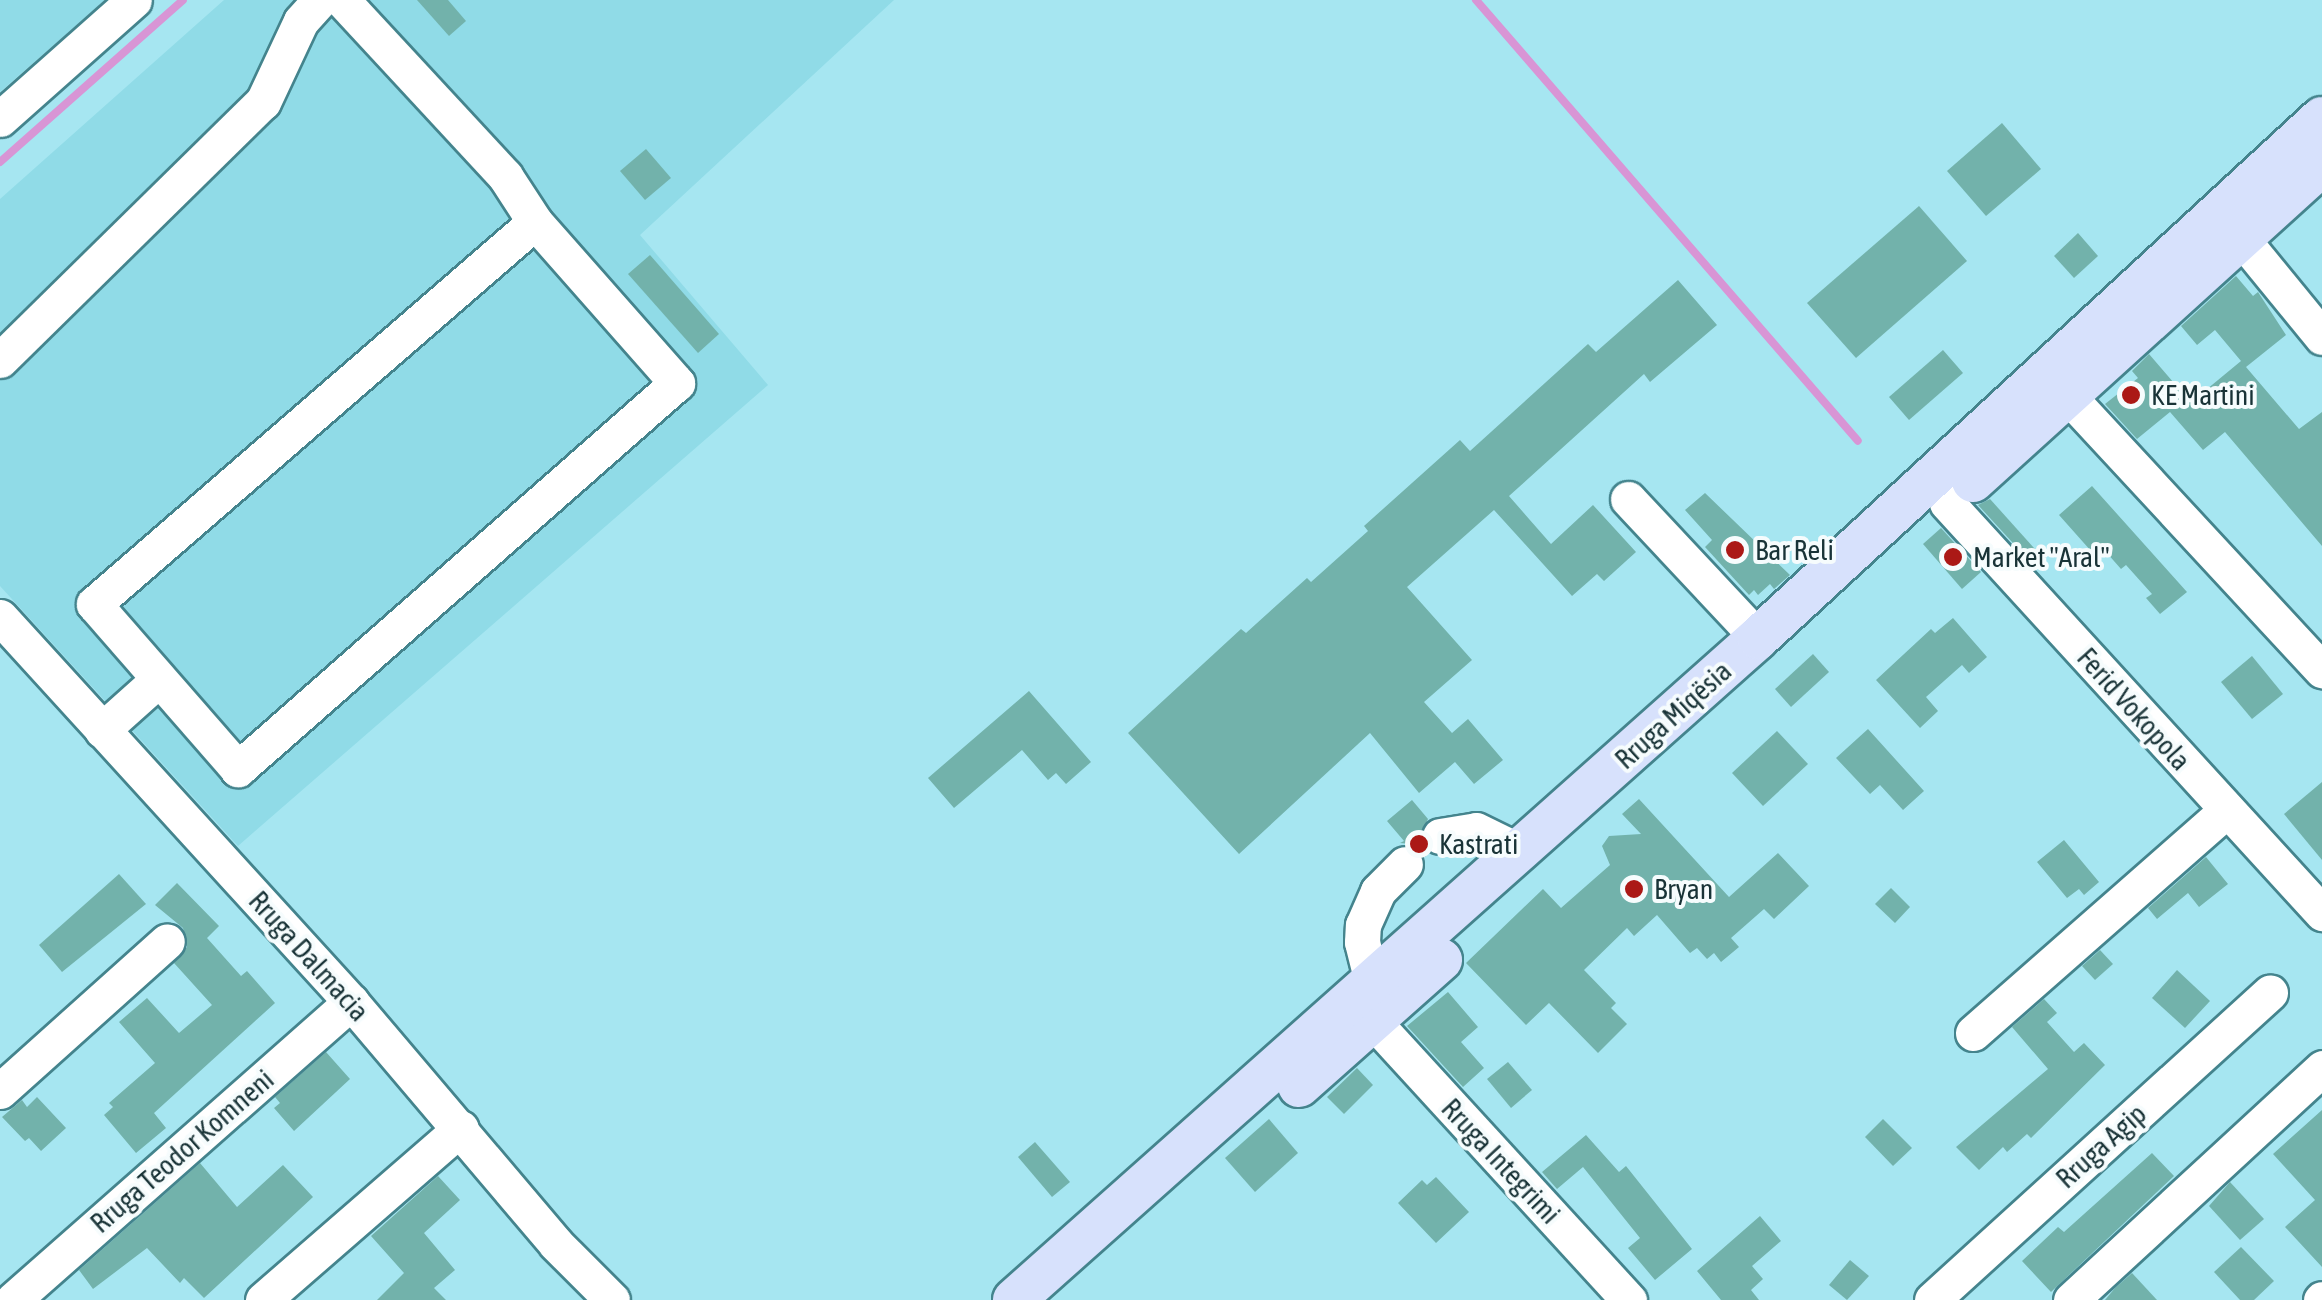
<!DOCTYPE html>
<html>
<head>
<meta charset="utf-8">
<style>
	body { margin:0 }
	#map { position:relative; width:2322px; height:1300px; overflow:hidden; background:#a6e6f1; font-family:"Asap Condensed",sans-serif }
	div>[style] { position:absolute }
	.built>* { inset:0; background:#90dbe7 }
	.stream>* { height:8px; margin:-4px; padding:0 4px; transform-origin:4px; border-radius:4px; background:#d895d5 }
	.building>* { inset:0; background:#72b2ab }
	.roads { filter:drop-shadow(2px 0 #44848d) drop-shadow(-2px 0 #44848d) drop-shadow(0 2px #44848d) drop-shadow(0 -2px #44848d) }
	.minor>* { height:35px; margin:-17.5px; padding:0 17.5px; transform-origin:17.5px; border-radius:17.5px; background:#fff }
	.major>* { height:42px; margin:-21px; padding:0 21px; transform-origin:21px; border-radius:21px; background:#d7e1fc }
	.dots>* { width:28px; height:28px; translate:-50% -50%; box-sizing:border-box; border:5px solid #f6fcfd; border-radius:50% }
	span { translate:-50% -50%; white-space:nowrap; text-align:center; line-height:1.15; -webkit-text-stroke:8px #f6fcfd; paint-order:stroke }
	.poi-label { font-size:28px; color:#193337 }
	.left { translate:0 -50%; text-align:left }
	.street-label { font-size:28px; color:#193337 }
</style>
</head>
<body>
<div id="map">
	<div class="built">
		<i style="clip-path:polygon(0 0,105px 0,0 92px)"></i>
		<i style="clip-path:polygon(224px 0,894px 0,640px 235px,768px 385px,238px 846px,0 586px,0 199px)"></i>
	</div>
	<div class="stream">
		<i style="left:1476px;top:0;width:583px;rotate:49.1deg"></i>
		<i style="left:0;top:162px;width:244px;rotate:-41.5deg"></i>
	</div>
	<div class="building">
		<i style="clip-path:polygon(417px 0,448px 0,466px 21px,449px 36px)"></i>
		<i style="clip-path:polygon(2002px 123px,2041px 169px,1986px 216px,1947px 171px)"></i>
		<i style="clip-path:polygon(646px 149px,671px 178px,645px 200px,620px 171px)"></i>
		<i style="clip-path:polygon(1919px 206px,1967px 261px,1856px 358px,1807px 303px)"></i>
		<i style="clip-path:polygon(2078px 233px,2098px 256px,2074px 278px,2054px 256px)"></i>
		<i style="clip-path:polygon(650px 255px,719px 334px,698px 353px,628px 274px)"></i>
		<i style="clip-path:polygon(2236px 276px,2253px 296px,2258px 292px,2286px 335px,2246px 367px,2299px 429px,2322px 412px,2322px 546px,2225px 432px,2203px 450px,2170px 412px,2137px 439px,2105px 404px,2138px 378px,2132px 371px,2149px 354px,2186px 397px,2190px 393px,2195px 399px,2241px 361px,2215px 330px,2197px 345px,2181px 326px)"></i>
		<i style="clip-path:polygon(1678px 280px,1717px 325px,1650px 382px,1644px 374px,1509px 496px,1551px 544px,1593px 505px,1636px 552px,1604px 581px,1597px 574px,1572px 596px,1494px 510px,1407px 587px,1472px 660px,1424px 702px,1452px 733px,1468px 719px,1503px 760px,1474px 784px,1455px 762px,1419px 793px,1370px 733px,1239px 854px,1128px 733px,1241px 629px,1246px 633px,1307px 578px,1311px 582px,1368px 531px,1364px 526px,1460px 440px,1470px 451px,1588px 344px,1596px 352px)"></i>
		<i style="clip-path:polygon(1943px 350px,1963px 373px,1909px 420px,1889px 397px)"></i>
		<i style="clip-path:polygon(2092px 486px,2187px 592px,2160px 614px,2146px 598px,2152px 594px,2126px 565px,2121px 569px,2099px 544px,2091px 551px,2059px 515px)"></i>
		<i style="clip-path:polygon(1705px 493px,1790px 575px,1774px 589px,1770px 584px,1758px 595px,1754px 590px,1749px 595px,1705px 547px,1712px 540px,1685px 510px)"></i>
		<i style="clip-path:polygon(1990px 499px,2044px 559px,2035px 567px,1978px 505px)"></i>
		<i style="clip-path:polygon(1941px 528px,1981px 572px,1962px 589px,1923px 544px)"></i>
		<i style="clip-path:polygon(1953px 618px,1987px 657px,1969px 673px,1962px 665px,1926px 697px,1938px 711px,1920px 728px,1876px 680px,1931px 629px,1935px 633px)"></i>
		<i style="clip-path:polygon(1813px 654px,1829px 672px,1791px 707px,1775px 689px)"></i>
		<i style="clip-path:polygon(2252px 656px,2283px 694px,2252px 719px,2221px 682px)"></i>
		<i style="clip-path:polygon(1029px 691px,1091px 762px,1066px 784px,1056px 773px,1048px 780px,1022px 750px,954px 808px,928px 778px)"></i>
		<i style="clip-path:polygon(1868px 729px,1924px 791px,1903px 810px,1880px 785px,1870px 794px,1836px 758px)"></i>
		<i style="clip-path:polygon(1777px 731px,1808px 764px,1763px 806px,1732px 773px)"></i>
		<i style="clip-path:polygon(2322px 782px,2322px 860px,2284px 814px)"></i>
		<i style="clip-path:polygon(1639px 799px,1729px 897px,1778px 853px,1809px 886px,1774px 919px,1764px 909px,1731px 938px,1739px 947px,1721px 962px,1714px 953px,1707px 959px,1697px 948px,1690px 953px,1657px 915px,1634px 936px,1627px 928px,1584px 970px,1616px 1003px,1611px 1008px,1627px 1024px,1598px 1053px,1549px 1003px,1526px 1025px,1466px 963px,1543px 889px,1561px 908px,1610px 865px,1602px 846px,1609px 836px,1641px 834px,1622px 814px)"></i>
		<i style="clip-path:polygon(1412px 800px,1428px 819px,1419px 839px,1429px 853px,1425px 857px,1411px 844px,1400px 843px,1404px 841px,1387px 821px)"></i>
		<i style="clip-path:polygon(2064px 840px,2099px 882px,2084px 895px,2079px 889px,2067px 898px,2037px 862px)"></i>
		<i style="clip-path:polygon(2206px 857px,2228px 884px,2199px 907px,2188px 893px,2157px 919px,2148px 908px)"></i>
		<i style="clip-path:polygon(119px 874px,146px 904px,62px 972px,39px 945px)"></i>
		<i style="clip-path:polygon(177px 883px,219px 926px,207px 938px,241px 976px,247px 971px,275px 1003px,154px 1113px,166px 1128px,136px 1153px,104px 1115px,113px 1107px,109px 1103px,155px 1063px,119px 1022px,147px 998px,179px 1033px,212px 1005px,174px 963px,187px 947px,183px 928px,155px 905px)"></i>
		<i style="clip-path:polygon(1891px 888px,1910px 907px,1895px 923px,1875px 904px)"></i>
		<i style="clip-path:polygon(2100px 950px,2113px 964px,2095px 980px,2082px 966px)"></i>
		<i style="clip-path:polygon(2177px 970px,2210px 1001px,2185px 1028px,2152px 998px)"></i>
		<i style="clip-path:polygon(1448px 992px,1478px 1027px,1461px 1042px,1484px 1068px,1463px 1087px,1407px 1026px)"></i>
		<i style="clip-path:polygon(2044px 999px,2057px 1013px,2047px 1022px,2074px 1052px,2084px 1043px,2105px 1065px,2031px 1138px,2027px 1134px,2007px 1152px,2003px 1147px,1979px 1170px,1956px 1147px,2048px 1069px,2012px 1027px)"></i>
		<i style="clip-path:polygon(326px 1052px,350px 1079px,294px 1131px,274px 1108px,280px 1103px,275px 1097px)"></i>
		<i style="clip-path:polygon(1508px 1062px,1532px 1090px,1511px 1108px,1487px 1079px)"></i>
		<i style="clip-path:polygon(1357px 1068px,1373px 1085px,1344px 1114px,1327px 1097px)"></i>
		<i style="clip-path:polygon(37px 1097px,66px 1128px,41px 1151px,29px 1138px,25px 1141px,2px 1117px,22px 1100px,27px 1107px)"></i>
		<i style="clip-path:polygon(2322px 1110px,2322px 1267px,2285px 1227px,2315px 1200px,2273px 1154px)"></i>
		<i style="clip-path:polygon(1269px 1119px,1298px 1153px,1255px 1192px,1225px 1158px)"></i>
		<i style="clip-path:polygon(1883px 1119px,1912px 1148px,1893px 1166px,1865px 1137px)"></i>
		<i style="clip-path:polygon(1586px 1135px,1619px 1172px,1626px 1166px,1692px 1249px,1655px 1280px,1628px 1248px,1640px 1238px,1583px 1167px,1557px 1189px,1542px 1172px)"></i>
		<i style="clip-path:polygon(1035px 1142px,1070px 1182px,1052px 1197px,1018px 1157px)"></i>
		<i style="clip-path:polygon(2152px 1153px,2174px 1176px,2051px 1292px,2022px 1261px,2058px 1227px,2064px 1232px)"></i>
		<i style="clip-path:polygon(200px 1163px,237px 1207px,283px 1165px,313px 1197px,204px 1298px,184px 1278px,180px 1283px,147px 1248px,93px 1289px,79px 1270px)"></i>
		<i style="clip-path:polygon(438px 1176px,460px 1200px,424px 1233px,455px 1270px,434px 1288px,446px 1300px,377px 1300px,404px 1273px,371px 1236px)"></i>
		<i style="clip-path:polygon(1436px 1177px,1469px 1212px,1436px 1243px,1398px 1203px,1422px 1180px,1427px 1185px)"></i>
		<i style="clip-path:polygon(2230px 1182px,2264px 1219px,2240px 1240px,2209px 1206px)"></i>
		<i style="clip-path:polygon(1760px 1216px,1781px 1241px,1752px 1266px,1763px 1279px,1751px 1290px,1759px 1300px,1721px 1300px,1697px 1271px)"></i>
		<i style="clip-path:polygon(2241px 1247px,2274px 1281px,2254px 1300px,2240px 1300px,2214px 1272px)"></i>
		<i style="clip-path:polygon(1850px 1260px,1869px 1276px,1847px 1300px,1829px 1285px)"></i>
		<i style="clip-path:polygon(2132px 1273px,2157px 1300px,2105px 1300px,2115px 1288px)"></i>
	</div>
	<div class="roads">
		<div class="minor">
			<i style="left:342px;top:0;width:240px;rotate:47.2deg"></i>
			<i style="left:505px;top:176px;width:55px;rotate:56.9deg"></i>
			<i style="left:0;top:119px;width:179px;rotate:-41.6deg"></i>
			<i style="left:535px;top:222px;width:215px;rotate:48.6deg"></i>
			<i style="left:677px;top:383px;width:585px;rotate:138.68deg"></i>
			<i style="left:238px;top:769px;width:219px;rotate:-131.1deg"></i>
			<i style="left:94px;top:604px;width:583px;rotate:-40.9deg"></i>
			<i style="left:2241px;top:238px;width:128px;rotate:50.7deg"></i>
			<i style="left:0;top:360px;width:368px;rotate:-44.5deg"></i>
			<i style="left:263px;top:102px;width:89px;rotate:-64.9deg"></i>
			<i style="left:301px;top:21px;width:28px;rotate:-48deg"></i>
			<i style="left:2068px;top:396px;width:374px;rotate:47.2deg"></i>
			<i style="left:1628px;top:499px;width:190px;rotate:46.9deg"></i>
			<i style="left:1947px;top:503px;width:556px;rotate:47.55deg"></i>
			<i style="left:0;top:617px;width:521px;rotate:47.64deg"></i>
			<i style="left:351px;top:1002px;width:317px;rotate:49.7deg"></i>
			<i style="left:556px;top:1244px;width:79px;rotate:45deg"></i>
			<i style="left:102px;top:730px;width:75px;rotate:-41.8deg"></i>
			<i style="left:1440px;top:836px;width:36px;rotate:-9deg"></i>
			<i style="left:1476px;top:830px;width:50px;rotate:26.1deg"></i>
			<i style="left:1372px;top:982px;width:41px;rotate:-104deg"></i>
			<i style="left:1362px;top:942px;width:17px;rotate:-87deg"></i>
			<i style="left:1363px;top:925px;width:37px;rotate:-66deg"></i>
			<i style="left:1378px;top:891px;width:38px;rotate:-45deg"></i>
			<i style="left:1373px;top:1021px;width:379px;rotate:47.5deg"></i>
			<i style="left:1973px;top:1033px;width:338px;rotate:-41.3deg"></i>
			<i style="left:0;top:1091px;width:224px;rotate:-41.9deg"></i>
			<i style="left:13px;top:1300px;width:451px;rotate:-41.4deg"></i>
			<i style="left:263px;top:1300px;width:262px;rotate:-41deg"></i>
			<i style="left:1932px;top:1300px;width:457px;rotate:-42.3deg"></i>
			<i style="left:2071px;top:1300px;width:342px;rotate:-42.7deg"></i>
			<i style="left:2321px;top:1300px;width:1px;rotate:-45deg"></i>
		</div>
		<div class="major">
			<i style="left:1973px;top:481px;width:471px;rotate:-42.2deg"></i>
			<i style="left:1299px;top:1086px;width:190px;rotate:-41.6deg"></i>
			<i style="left:1014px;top:1300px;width:996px;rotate:-41.66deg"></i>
			<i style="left:1758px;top:638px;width:767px;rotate:-42.68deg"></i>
		</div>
	</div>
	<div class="dots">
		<i style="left:2131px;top:395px;background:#ab1916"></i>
		<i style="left:1735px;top:550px;background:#ab1916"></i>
		<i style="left:1953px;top:557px;background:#ab1916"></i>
		<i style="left:1419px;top:844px;background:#ab1916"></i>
		<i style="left:1634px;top:889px;background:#ab1916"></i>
	</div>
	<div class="poi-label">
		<span class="left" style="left:2151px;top:395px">KE Martini</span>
		<span class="left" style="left:1755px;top:550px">Bar Reli</span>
		<span class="left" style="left:1973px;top:557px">Market "Aral"</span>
		<span class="left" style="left:1439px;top:844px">Kastrati</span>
		<span class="left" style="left:1654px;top:889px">Bryan</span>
	</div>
	<div class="street-label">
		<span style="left:2134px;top:709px;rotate:48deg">Ferid Vokopola</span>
		<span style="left:1673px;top:715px;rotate:-42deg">Rruga Miqësia</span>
		<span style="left:309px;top:956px;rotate:48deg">Rruga Dalmacia</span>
		<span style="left:2101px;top:1146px;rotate:-42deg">Rruga Agip</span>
		<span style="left:182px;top:1151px;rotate:-41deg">Rruga Teodor Komneni</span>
		<span style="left:1501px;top:1161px;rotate:47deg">Rruga Integrimi</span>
	</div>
</div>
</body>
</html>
